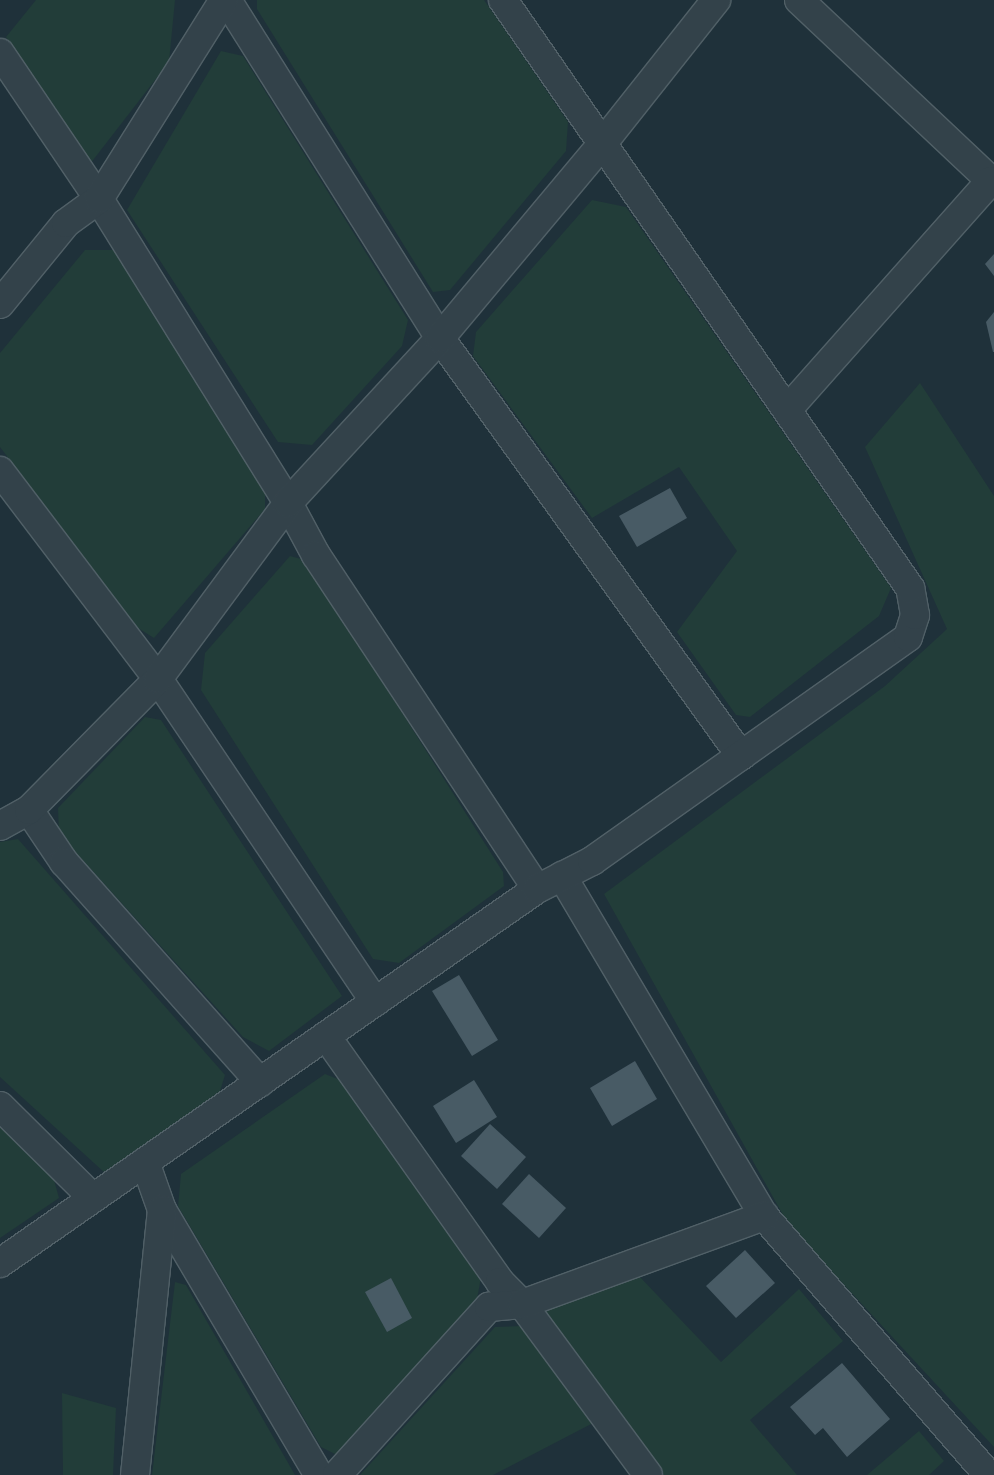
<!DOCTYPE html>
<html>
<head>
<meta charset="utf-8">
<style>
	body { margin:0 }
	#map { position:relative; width:994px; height:1475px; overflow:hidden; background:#1f313a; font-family:Inter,sans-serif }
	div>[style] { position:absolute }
	.green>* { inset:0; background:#223d39 }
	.building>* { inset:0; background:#485b65 }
	.roads { filter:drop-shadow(1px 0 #516067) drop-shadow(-1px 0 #516067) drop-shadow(0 1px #516067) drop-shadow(0 -1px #516067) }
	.minor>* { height:28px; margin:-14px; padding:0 14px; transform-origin:14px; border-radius:14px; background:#33424a }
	span { translate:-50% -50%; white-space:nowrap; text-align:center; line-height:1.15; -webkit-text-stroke:4px #19272e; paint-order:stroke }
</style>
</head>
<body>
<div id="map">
	<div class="green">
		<i style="clip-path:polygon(36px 0,175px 0,169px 62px,90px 164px,6px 37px)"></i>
		<i style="clip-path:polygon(257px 0,484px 0,568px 122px,566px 151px,450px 290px,433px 292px,257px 9px)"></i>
		<i style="clip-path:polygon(221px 51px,243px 56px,408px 320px,402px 346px,312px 445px,278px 442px,127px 210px)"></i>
		<i style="clip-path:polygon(592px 200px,626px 207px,891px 588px,879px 616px,750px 717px,736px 715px,677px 632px,737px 551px,679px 467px,592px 518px,473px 356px,476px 332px)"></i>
		<i style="clip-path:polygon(85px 250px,114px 250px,265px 489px,265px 509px,154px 638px,138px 628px,0 447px,0 353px)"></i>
		<i style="clip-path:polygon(920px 383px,994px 496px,994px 1447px,788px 1224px,604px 894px,885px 686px,947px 629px,865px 447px)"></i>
		<i style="clip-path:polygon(290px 556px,305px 560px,503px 872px,504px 886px,399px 963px,373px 959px,201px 690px,205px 653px)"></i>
		<i style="clip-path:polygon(145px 717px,161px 720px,342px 996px,269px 1051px,243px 1037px,59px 834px,58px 808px)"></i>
		<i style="clip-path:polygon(18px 839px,225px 1075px,220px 1091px,106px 1174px,0 1077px,0 842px)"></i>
		<i style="clip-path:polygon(325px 1074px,348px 1083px,482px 1272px,477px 1299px,337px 1455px,321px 1447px,178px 1206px,181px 1174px)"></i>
		<i style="clip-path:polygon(0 1125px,54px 1180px,59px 1198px,0 1238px)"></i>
		<i style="clip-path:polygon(639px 1276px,721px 1362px,799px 1289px,843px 1341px,750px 1420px,797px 1475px,664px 1475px,541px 1312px)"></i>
		<i style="clip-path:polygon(175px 1282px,186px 1285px,295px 1475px,152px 1475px)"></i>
		<i style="clip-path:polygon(523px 1326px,595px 1422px,493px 1475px,360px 1475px,495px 1327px)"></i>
		<i style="clip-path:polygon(62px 1393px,116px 1408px,113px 1475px,63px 1475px)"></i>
		<i style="clip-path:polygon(919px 1431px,944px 1461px,929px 1475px,867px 1475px)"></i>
	</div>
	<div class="building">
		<i style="clip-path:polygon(994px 254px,994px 276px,985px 264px)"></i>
		<i style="clip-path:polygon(994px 312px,994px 352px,993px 352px,986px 322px)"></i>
		<i style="clip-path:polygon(670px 488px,687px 518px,637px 547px,619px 516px)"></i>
		<i style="clip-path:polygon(459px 975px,498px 1040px,472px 1056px,432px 991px)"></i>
		<i style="clip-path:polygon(635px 1061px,657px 1099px,612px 1126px,590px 1088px)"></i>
		<i style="clip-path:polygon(474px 1080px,497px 1117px,456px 1143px,433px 1106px)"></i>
		<i style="clip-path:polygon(490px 1124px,526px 1157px,497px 1189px,461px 1156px)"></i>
		<i style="clip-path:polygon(529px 1174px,566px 1208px,539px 1238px,502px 1204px)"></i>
		<i style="clip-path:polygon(745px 1250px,775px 1283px,736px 1318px,706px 1286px)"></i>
		<i style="clip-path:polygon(391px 1278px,412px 1318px,387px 1332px,365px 1292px)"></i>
		<i style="clip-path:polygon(842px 1363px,890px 1419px,847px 1457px,823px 1428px,815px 1435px,790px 1407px)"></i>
	</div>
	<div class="roads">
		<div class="minor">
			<i style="left:227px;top:0;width:400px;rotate:57.8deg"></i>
			<i style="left:440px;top:338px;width:515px;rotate:54.24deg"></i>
			<i style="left:799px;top:0;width:268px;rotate:43.3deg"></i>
			<i style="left:0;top:53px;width:176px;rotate:55.9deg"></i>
			<i style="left:99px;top:199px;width:358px;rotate:58.1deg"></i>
			<i style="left:288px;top:503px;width:59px;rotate:61.7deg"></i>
			<i style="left:316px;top:555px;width:400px;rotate:56.5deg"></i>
			<i style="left:0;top:304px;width:104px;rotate:-50.8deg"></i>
			<i style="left:66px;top:223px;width:41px;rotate:-36deg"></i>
			<i style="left:99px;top:199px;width:235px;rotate:-57.9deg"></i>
			<i style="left:787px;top:410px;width:306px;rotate:-48.4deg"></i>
			<i style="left:0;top:471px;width:261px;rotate:52.8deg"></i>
			<i style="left:158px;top:679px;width:389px;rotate:56.1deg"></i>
			<i style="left:29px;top:810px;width:63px;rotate:56.1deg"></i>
			<i style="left:64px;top:862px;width:295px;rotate:48.3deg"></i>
			<i style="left:0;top:826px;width:33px;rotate:-29deg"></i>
			<i style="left:29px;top:810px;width:184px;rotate:-45.4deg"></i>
			<i style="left:158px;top:679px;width:219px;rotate:-53.5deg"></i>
			<i style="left:288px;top:503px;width:224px;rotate:-47.3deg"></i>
			<i style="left:440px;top:338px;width:253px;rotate:-50.1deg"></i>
			<i style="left:602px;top:144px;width:184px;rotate:-51.6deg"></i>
			<i style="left:562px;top:876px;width:395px;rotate:59.3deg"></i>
			<i style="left:764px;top:1216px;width:342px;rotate:49.1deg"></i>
			<i style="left:326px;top:1036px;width:301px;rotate:54.7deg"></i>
			<i style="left:500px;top:1282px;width:31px;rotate:45deg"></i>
			<i style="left:522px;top:1304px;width:212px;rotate:53.6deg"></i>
			<i style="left:0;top:1106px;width:131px;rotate:44.7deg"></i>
			<i style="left:145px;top:1162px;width:51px;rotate:70.5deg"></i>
			<i style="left:162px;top:1210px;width:308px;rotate:59.4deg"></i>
			<i style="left:0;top:1263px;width:654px;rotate:-34.86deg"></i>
			<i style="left:537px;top:889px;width:62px;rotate:-27deg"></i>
			<i style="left:592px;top:861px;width:387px;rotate:-35.3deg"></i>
			<i style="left:908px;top:637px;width:23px;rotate:-72deg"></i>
			<i style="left:915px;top:615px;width:27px;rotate:-100deg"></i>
			<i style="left:910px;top:588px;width:715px;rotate:-124.69deg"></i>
			<i style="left:135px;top:1475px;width:266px;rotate:-84.2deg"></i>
			<i style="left:337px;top:1475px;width:227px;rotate:-47.9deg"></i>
			<i style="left:489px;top:1307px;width:33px;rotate:-5deg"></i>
			<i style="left:522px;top:1304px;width:258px;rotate:-20deg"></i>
		</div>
	</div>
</div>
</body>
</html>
